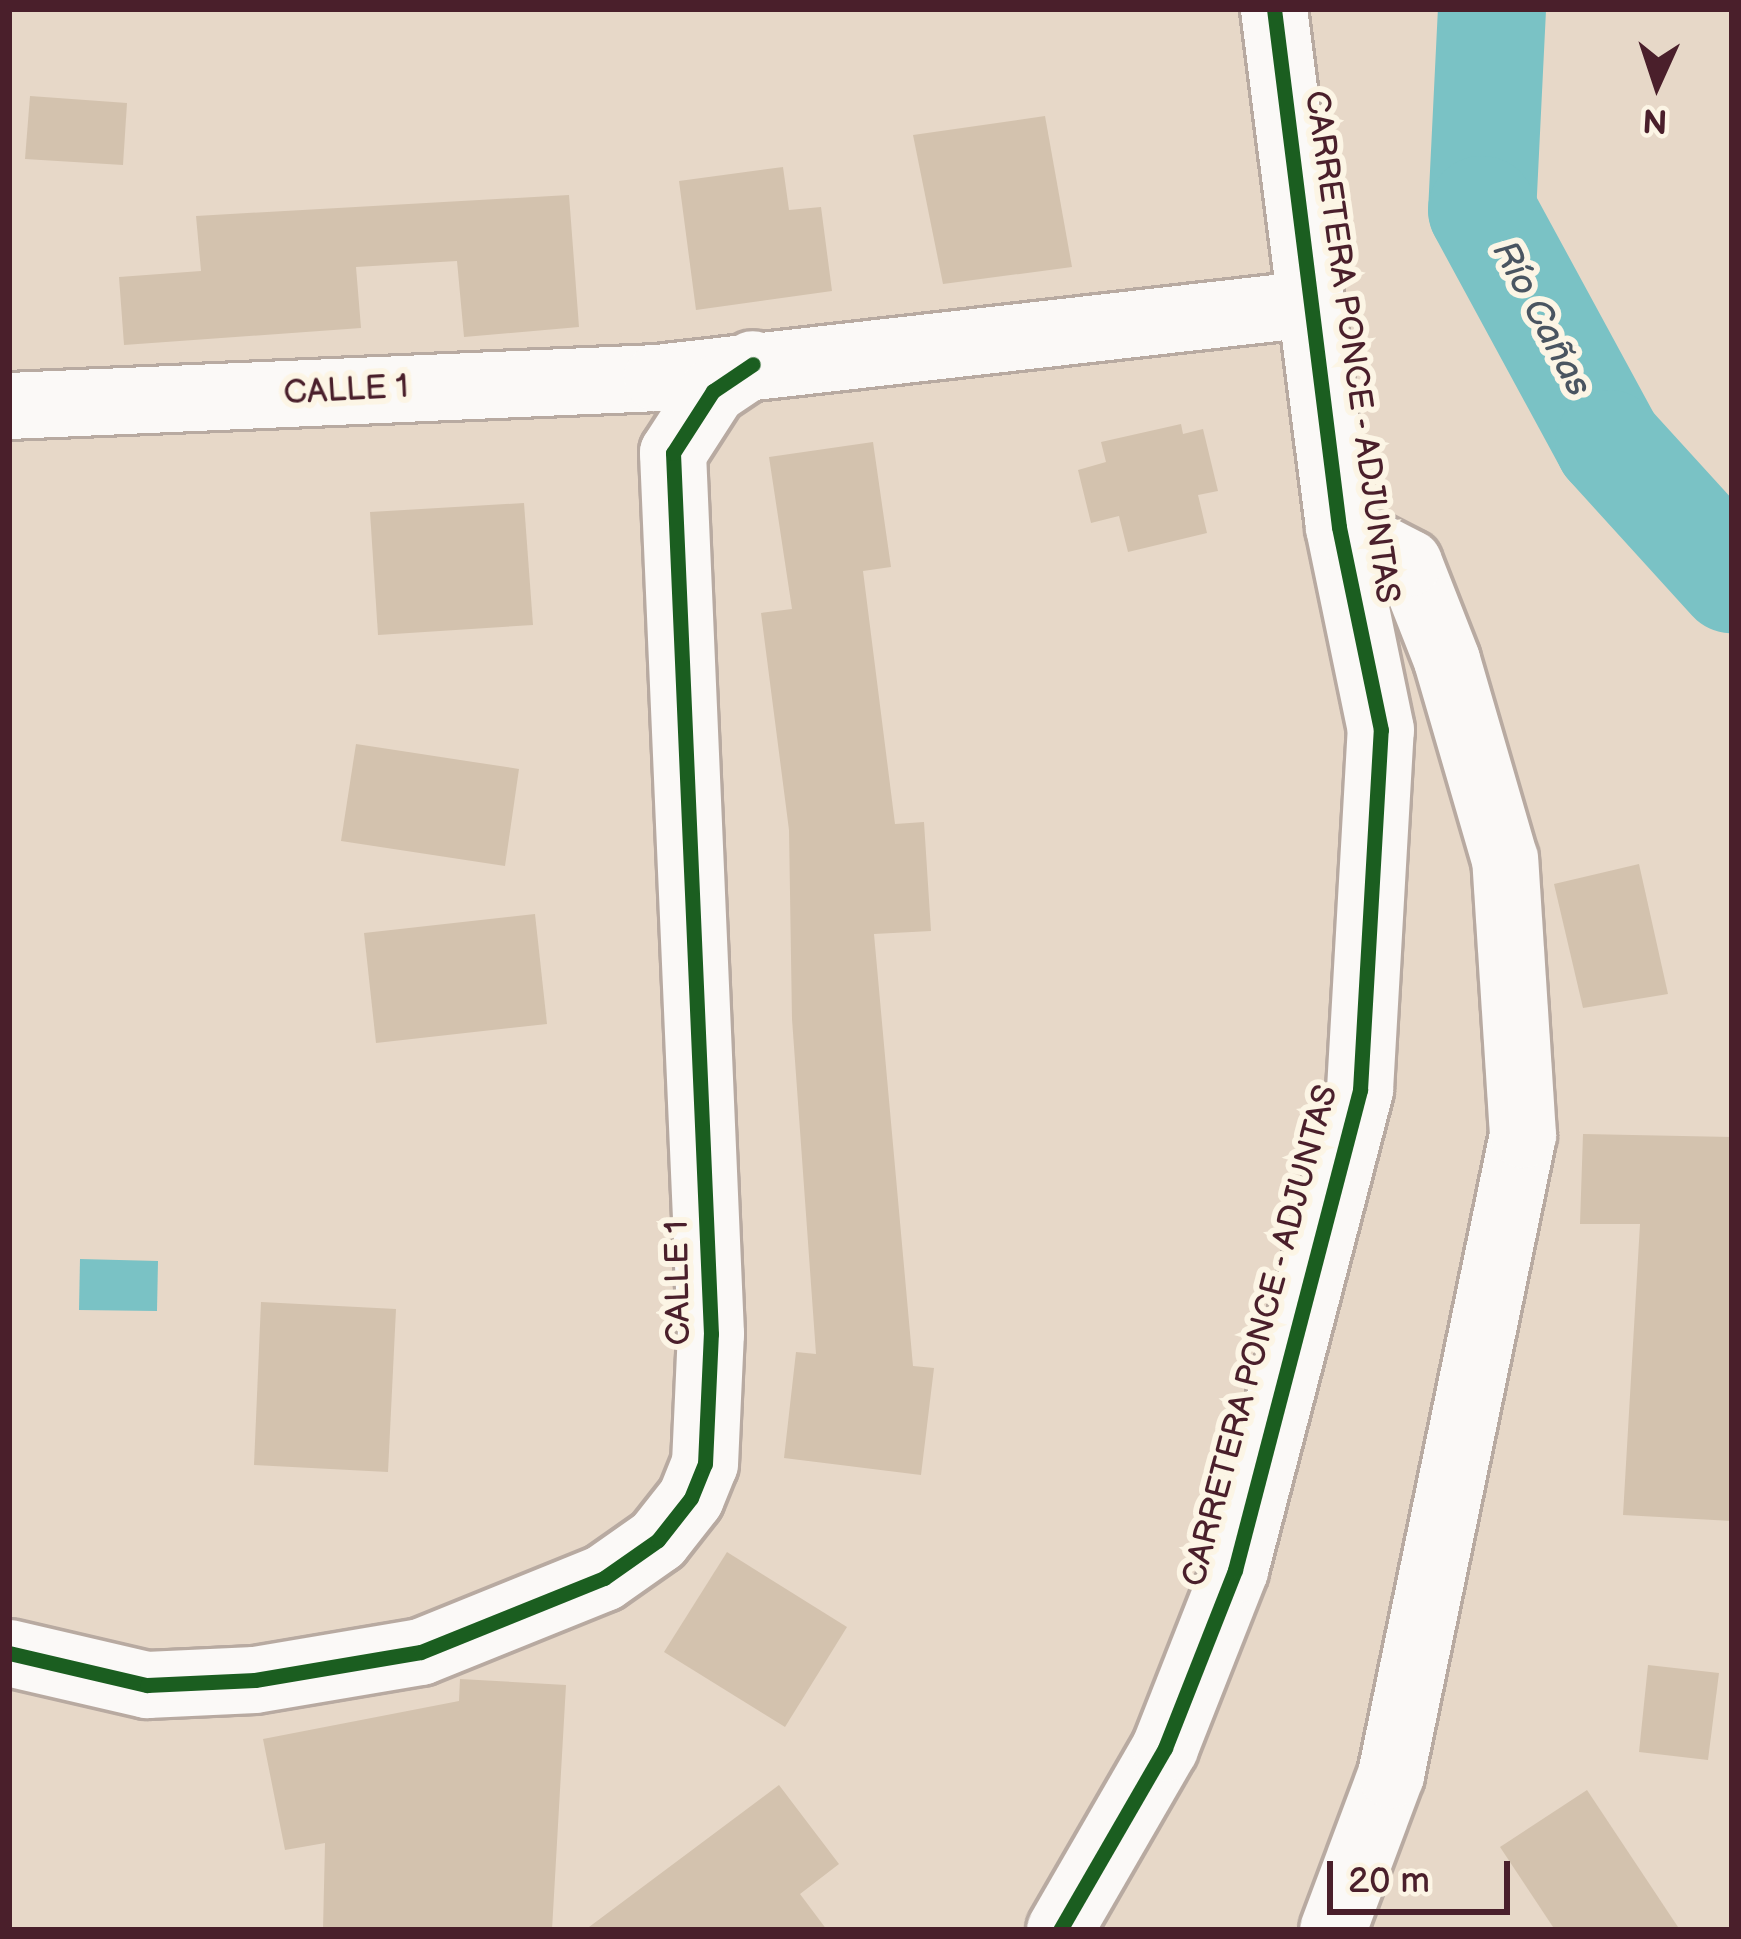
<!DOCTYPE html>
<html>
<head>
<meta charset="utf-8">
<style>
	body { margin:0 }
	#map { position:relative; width:1741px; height:1939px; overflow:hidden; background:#e7d8c8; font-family:"Balsamiq Sans",sans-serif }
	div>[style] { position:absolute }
	.water>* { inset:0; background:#7ac2c5 }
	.river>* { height:108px; margin:-54px; padding:0 54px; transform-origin:54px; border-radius:54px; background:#7ac2c5 }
	.building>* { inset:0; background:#d3c2ae }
	.roads { filter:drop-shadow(3px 0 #b8aaa1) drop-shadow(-3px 0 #b8aaa1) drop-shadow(0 3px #b8aaa1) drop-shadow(0 -3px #b8aaa1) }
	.street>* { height:66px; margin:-33px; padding:0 33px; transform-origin:33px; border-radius:33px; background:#fbf9f7 }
	.secondary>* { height:66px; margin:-33px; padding:0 33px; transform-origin:33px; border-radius:33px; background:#fbf9f7 }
	.cycleway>* { height:15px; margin:-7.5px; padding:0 7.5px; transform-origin:7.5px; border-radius:7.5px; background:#1b5e20 }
	span { translate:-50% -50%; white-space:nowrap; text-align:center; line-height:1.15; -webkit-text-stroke:12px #fcf5e5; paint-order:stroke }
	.street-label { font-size:33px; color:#4a1f2b }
	.water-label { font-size:36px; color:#4a5561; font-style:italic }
	.frame { position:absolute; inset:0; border:12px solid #4a1f2b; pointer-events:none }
	.north { position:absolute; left:1597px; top:24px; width:120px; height:120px; -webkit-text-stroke:9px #fcf5e5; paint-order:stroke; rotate:183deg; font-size:33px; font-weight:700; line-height:48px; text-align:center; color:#4a1f2b }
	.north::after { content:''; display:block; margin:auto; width:42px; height:54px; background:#4a1f2b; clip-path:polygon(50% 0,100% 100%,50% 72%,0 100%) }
	.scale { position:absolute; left:1327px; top:1861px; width:183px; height:54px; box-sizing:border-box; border:6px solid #4a1f2b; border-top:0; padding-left:15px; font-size:36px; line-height:42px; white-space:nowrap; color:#4a1f2b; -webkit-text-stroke:9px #fcf5e5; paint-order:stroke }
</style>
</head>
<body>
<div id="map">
	<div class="water">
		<i style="clip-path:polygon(80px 1259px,158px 1261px,157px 1311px,79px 1310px)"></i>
	</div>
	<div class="river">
		<i style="left:1492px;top:9px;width:201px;rotate:92.8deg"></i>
		<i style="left:1482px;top:210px;width:266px;rotate:61.5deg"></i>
		<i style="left:1609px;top:444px;width:183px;rotate:47.7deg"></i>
	</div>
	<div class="building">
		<i style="clip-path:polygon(30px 96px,127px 103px,123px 165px,25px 159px)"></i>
		<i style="clip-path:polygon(1045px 116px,1072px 267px,943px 284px,913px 135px)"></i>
		<i style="clip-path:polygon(783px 167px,789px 210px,821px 207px,832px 291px,696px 310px,679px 181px)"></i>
		<i style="clip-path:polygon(569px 195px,579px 327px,464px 337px,457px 261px,356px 267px,361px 328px,124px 345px,119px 277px,201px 271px,196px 216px)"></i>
		<i style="clip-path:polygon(1181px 424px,1183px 434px,1203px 429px,1218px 491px,1198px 495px,1207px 533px,1128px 552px,1119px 516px,1091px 523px,1078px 470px,1106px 462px,1101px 442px)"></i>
		<i style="clip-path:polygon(873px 442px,891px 567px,863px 571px,895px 824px,924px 822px,931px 931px,874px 934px,913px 1366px,934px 1368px,921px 1475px,784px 1458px,796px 1352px,816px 1354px,792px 1019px,789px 830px,761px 613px,792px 609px,769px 457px)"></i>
		<i style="clip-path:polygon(524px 503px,533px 625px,378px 635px,370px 512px)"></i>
		<i style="clip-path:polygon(356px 744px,519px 769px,505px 866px,341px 841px)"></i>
		<i style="clip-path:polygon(1639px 864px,1668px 994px,1583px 1008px,1554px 884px)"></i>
		<i style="clip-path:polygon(535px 914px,547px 1024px,376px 1043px,364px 933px)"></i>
		<i style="clip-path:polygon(1583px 1134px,1732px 1137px,1732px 1521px,1623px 1515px,1640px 1224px,1580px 1224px)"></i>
		<i style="clip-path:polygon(261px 1302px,396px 1309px,388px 1472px,254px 1465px)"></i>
		<i style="clip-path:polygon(727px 1552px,847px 1627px,785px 1727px,664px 1652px)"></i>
		<i style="clip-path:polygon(1648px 1665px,1719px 1673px,1708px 1760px,1639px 1752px)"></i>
		<i style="clip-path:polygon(460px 1679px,566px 1685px,552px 1930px,323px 1930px,325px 1843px,285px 1850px,263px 1739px,459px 1701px)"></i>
		<i style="clip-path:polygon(779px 1785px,839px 1864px,800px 1894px,827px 1930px,585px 1930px)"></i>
		<i style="clip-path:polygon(1587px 1790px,1680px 1930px,1555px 1930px,1500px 1847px)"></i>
	</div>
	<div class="roads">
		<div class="street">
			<i style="left:9px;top:406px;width:649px;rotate:-2.47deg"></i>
			<i style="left:657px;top:378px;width:658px;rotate:-6.46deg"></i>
			<i style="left:9px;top:1653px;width:142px;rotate:13.1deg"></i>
			<i style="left:147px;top:1685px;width:108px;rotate:-2.7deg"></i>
			<i style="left:255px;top:1680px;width:168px;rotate:-9.6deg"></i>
			<i style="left:421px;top:1652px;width:197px;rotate:-22deg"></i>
			<i style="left:604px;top:1578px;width:66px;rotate:-35.1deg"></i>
			<i style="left:658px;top:1540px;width:53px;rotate:-51.8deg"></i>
			<i style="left:691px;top:1498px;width:37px;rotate:-68deg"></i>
			<i style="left:705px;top:1464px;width:130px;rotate:-87.4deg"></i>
			<i style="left:711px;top:1334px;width:882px;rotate:-92.47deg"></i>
			<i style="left:673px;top:453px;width:74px;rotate:-57.2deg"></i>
			<i style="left:713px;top:391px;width:48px;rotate:-34deg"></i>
			<i style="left:1333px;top:1930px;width:165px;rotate:-69.5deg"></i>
			<i style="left:1391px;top:1775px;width:653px;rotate:-78.35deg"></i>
			<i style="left:1523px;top:1135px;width:276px;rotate:-93.7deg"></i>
			<i style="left:1505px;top:860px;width:208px;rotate:-106.2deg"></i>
			<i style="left:1447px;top:660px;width:104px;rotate:-111.4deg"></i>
			<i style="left:1409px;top:563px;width:79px;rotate:-152.8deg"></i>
		</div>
		<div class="secondary">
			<i style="left:1060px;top:1930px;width:210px;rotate:-60deg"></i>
			<i style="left:1165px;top:1748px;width:191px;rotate:-68.5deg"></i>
			<i style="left:1235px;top:1570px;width:496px;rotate:-75.4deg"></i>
			<i style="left:1360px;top:1090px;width:361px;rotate:-86.7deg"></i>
			<i style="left:1381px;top:730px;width:207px;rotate:-101.7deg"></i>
			<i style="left:1339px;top:527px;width:522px;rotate:-97.15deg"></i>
		</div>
	</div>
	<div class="cycleway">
		<i style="left:9px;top:1653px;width:142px;rotate:13.1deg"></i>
		<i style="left:147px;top:1685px;width:108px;rotate:-2.7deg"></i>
		<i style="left:255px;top:1680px;width:168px;rotate:-9.6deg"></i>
		<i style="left:421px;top:1652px;width:197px;rotate:-22deg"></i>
		<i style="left:604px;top:1578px;width:66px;rotate:-35.1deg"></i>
		<i style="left:658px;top:1540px;width:53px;rotate:-51.8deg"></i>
		<i style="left:691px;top:1498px;width:37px;rotate:-68deg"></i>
		<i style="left:705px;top:1464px;width:130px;rotate:-87.4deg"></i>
		<i style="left:711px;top:1334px;width:882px;rotate:-92.47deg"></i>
		<i style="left:673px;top:453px;width:74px;rotate:-57.2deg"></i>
		<i style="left:713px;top:391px;width:48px;rotate:-34deg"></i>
		<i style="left:1060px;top:1930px;width:210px;rotate:-60deg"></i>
		<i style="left:1165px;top:1748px;width:191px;rotate:-68.5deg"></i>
		<i style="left:1235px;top:1570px;width:496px;rotate:-75.4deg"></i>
		<i style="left:1360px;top:1090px;width:361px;rotate:-86.7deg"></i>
		<i style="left:1381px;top:730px;width:207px;rotate:-101.7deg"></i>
		<i style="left:1339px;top:527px;width:522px;rotate:-97.15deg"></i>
	</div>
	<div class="street-label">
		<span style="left:1351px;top:347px;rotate:82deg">CARRETERA PONCE - ADJUNTAS</span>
		<span style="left:346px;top:391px;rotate:-3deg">CALLE 1</span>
		<span style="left:679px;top:1283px;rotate:-91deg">CALLE 1</span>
		<span style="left:1261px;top:1336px;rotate:-75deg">CARRETERA PONCE - ADJUNTAS</span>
	</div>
	<div class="water-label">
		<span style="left:1541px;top:319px;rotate:62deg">Río Cañas</span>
	</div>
	<div class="frame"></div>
	<div class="north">N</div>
	<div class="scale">20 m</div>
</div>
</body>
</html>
